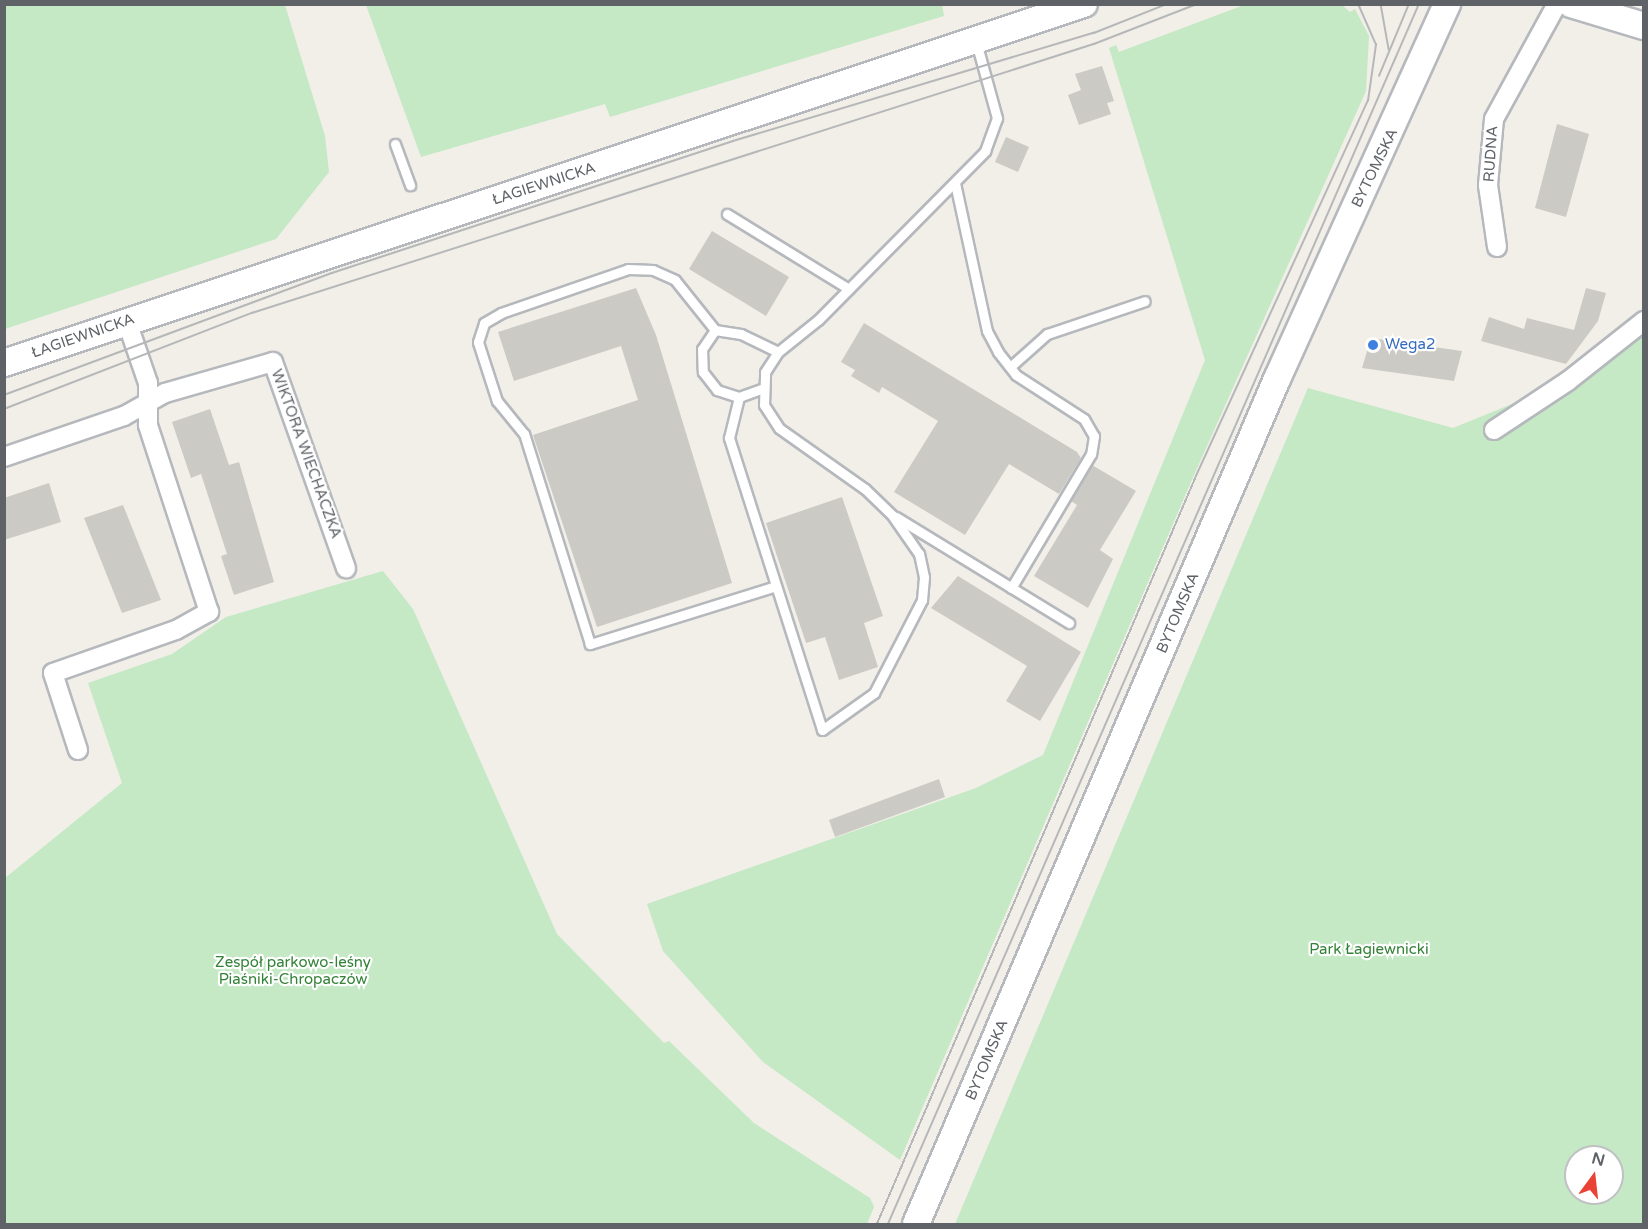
<!DOCTYPE html>
<html>
<head>
<meta charset="utf-8">
<style>
	body { margin:0 }
	#map { position:relative; width:1648px; height:1229px; overflow:hidden; background:#f1efe8; font-family:"Varela Round",sans-serif }
	div>[style] { position:absolute }
	.green>* { inset:0; background:#c5e8c5 }
	.building>* { inset:0; background:#cccac5 }
	.roads { filter:drop-shadow(2px 0 #b5b8bc) drop-shadow(-2px 0 #b5b8bc) drop-shadow(0 2px #b5b8bc) drop-shadow(0 -2px #b5b8bc) }
	.lane>* { height:9px; margin:-4.5px; padding:0 4.5px; transform-origin:4.5px; border-radius:4.5px; background:#fff }
	.street>* { height:18px; margin:-9px; padding:0 9px; transform-origin:9px; border-radius:9px; background:#fff }
	.secondary>* { height:26px; margin:-13px; padding:0 13px; transform-origin:13px; border-radius:13px; background:#fff }
	.tram>* { height:1.5px; margin:-0.75px; padding:0 0.75px; transform-origin:0.75px; border-radius:0.75px; background:#b6b7b8 }
	.dots>* { width:16px; height:16px; translate:-50% -50%; box-sizing:border-box; border:3px solid #fff; border-radius:50% }
	span { translate:-50% -50%; white-space:nowrap; text-align:center; line-height:1.15; -webkit-text-stroke:4.5px #fff; paint-order:stroke }
	.street-label { font-size:15px; color:#5f6368 }
	.shop-label { font-size:15px; color:#366cbe }
	.left { translate:0 -50%; text-align:left }
	.park-label { font-size:15px; color:#348238 }
	.frame { position:absolute; inset:0; border:6px solid #5f6368; pointer-events:none }
	.north { position:absolute; left:1564px; top:1145px; width:60px; height:60px; box-sizing:border-box; background:#fff; border:2px solid #bfc1c3; border-radius:50%; rotate:15deg; font-size:16px; font-weight:700; line-height:24px; text-align:center; color:#5f6368 }
	.north::after { content:''; display:block; margin:auto; width:21px; height:27px; background:#ea4335; clip-path:polygon(50% 0,100% 100%,50% 72%,0 100%) }
</style>
</head>
<body>
<div id="map">
	<div class="green">
		<i style="clip-path:polygon(942px 4px,944px 16px,610px 117px,605px 104px,421px 157px,366px 5px)"></i>
		<i style="clip-path:polygon(4px 5px,285px 5px,325px 136px,329px 172px,276px 239px,5px 329px)"></i>
		<i style="clip-path:polygon(1342px 5px,1350px 12px,1355px 9px,1369px 36px,1366px 91px,1194px 475px,900px 1160px,763px 1062px,663px 951px,647px 904px,976px 788px,1043px 755px,1205px 360px,1109px 48px,1116px 45px,1119px 52px,1244px 5px)"></i>
		<i style="clip-path:polygon(evenodd,1643px 316px,1643px 1224px,955px 1224px,1308px 388px,1453px 428px,1568px 381px,1643px 316px,1576px 1157px,1612px 1157px,1612px 1193px,1576px 1193px,1576px 1157px)"></i>
		<i style="clip-path:polygon(383px 571px,413px 609px,557px 934px,664px 1043px,669px 1041px,754px 1123px,870px 1198px,874px 1207px,867px 1224px,5px 1224px,5px 878px,122px 783px,88px 683px,172px 654px,226px 617px)"></i>
	</div>
	<div class="building">
		<i style="clip-path:polygon(1102px 66px,1114px 101px,1107px 103px,1111px 114px,1079px 125px,1068px 95px,1081px 90px,1075px 74px)"></i>
		<i style="clip-path:polygon(1557px 124px,1589px 134px,1566px 217px,1535px 208px)"></i>
		<i style="clip-path:polygon(1006px 137px,1029px 147px,1018px 172px,995px 162px)"></i>
		<i style="clip-path:polygon(712px 231px,789px 277px,766px 316px,689px 269px)"></i>
		<i style="clip-path:polygon(636px 288px,656px 335px,732px 583px,597px 627px,533px 435px,638px 400px,621px 346px,514px 381px,498px 332px)"></i>
		<i style="clip-path:polygon(1586px 288px,1606px 293px,1598px 321px,1566px 364px,1481px 341px,1489px 317px,1524px 329px,1527px 318px,1574px 330px)"></i>
		<i style="clip-path:polygon(864px 323px,1077px 452px,1081px 458px,1059px 494px,1009px 464px,965px 535px,894px 492px,938px 421px,882px 387px,879px 393px,851px 376px,855px 370px,841px 362px)"></i>
		<i style="clip-path:polygon(1371px 338px,1462px 351px,1454px 381px,1362px 368px)"></i>
		<i style="clip-path:polygon(210px 409px,229px 465px,239px 462px,274px 582px,234px 595px,221px 556px,227px 554px,201px 474px,191px 478px,172px 422px)"></i>
		<i style="clip-path:polygon(1092px 465px,1136px 491px,1100px 550px,1113px 559px,1088px 608px,1034px 576px,1077px 505px,1071px 501px)"></i>
		<i style="clip-path:polygon(49px 483px,61px 522px,4px 540px,4px 498px)"></i>
		<i style="clip-path:polygon(842px 497px,883px 616px,864px 623px,878px 667px,839px 680px,825px 637px,806px 643px,766px 523px)"></i>
		<i style="clip-path:polygon(123px 505px,161px 600px,122px 613px,84px 518px)"></i>
		<i style="clip-path:polygon(958px 576px,1081px 652px,1040px 721px,1006px 701px,1027px 666px,931px 608px)"></i>
		<i style="clip-path:polygon(939px 779px,945px 797px,835px 837px,829px 820px)"></i>
	</div>
	<div class="roads">
		<div class="lane">
			<i style="left:395px;top:144px;width:44px;rotate:69.9deg"></i>
			<i style="left:955px;top:183px;width:151px;rotate:77.8deg"></i>
			<i style="left:987px;top:331px;width:24px;rotate:62deg"></i>
			<i style="left:998px;top:352px;width:29px;rotate:52deg"></i>
			<i style="left:1016px;top:375px;width:81px;rotate:32.9deg"></i>
			<i style="left:1084px;top:419px;width:20px;rotate:60deg"></i>
			<i style="left:1094px;top:436px;width:18px;rotate:99deg"></i>
			<i style="left:1091px;top:454px;width:156px;rotate:120.8deg"></i>
			<i style="left:727px;top:214px;width:143px;rotate:31.6deg"></i>
			<i style="left:715px;top:330px;width:23px;rotate:124deg"></i>
			<i style="left:702px;top:349px;width:23px;rotate:88deg"></i>
			<i style="left:703px;top:372px;width:23px;rotate:52deg"></i>
			<i style="left:717px;top:390px;width:23px;rotate:18deg"></i>
			<i style="left:739px;top:397px;width:23px;rotate:-20deg"></i>
			<i style="left:1010px;top:367px;width:50px;rotate:-41.7deg"></i>
			<i style="left:1047px;top:334px;width:103px;rotate:-18.6deg"></i>
			<i style="left:739px;top:397px;width:42px;rotate:103.7deg"></i>
			<i style="left:729px;top:438px;width:306px;rotate:72.3deg"></i>
			<i style="left:822px;top:730px;width:64px;rotate:-35.4deg"></i>
			<i style="left:874px;top:693px;width:105px;rotate:-62.7deg"></i>
			<i style="left:922px;top:600px;width:23px;rotate:-85deg"></i>
			<i style="left:924px;top:577px;width:24px;rotate:-102deg"></i>
			<i style="left:919px;top:554px;width:47px;rotate:-124.7deg"></i>
			<i style="left:892px;top:515px;width:37px;rotate:-136deg"></i>
			<i style="left:865px;top:489px;width:105px;rotate:-144.7deg"></i>
			<i style="left:779px;top:428px;width:27px;rotate:-123deg"></i>
			<i style="left:764px;top:405px;width:33px;rotate:-88deg"></i>
			<i style="left:765px;top:372px;width:24px;rotate:-57deg"></i>
			<i style="left:778px;top:352px;width:51px;rotate:-38.7deg"></i>
			<i style="left:818px;top:320px;width:238px;rotate:-45.3deg"></i>
			<i style="left:985px;top:151px;width:35px;rotate:-70deg"></i>
			<i style="left:997px;top:118px;width:79px;rotate:-105.4deg"></i>
			<i style="left:896px;top:517px;width:203px;rotate:31.5deg"></i>
			<i style="left:773px;top:587px;width:192px;rotate:162.7deg"></i>
			<i style="left:590px;top:644px;width:220px;rotate:-107.4deg"></i>
			<i style="left:524px;top:434px;width:43px;rotate:-129.3deg"></i>
			<i style="left:497px;top:401px;width:62px;rotate:-107.9deg"></i>
			<i style="left:478px;top:342px;width:20px;rotate:-72deg"></i>
			<i style="left:484px;top:323px;width:20px;rotate:-30deg"></i>
			<i style="left:501px;top:313px;width:134px;rotate:-19.1deg"></i>
			<i style="left:628px;top:269px;width:25px;rotate:2deg"></i>
			<i style="left:653px;top:270px;width:24px;rotate:24deg"></i>
			<i style="left:675px;top:280px;width:64px;rotate:51.3deg"></i>
			<i style="left:715px;top:330px;width:26px;rotate:9deg"></i>
			<i style="left:741px;top:334px;width:41px;rotate:25.9deg"></i>
		</div>
		<div class="street">
			<i style="left:1497px;top:247px;width:63px;rotate:-98.3deg"></i>
			<i style="left:1488px;top:185px;width:66px;rotate:-84.8deg"></i>
			<i style="left:1494px;top:119px;width:131px;rotate:-61.3deg"></i>
			<i style="left:1494px;top:430px;width:89px;rotate:-33.5deg"></i>
			<i style="left:1568px;top:381px;width:97px;rotate:-38.3deg"></i>
			<i style="left:4px;top:457px;width:127px;rotate:-18.9deg"></i>
			<i style="left:124px;top:416px;width:47px;rotate:-29.3deg"></i>
			<i style="left:165px;top:393px;width:112px;rotate:-16deg"></i>
			<i style="left:273px;top:362px;width:219px;rotate:70.5deg"></i>
			<i style="left:78px;top:750px;width:81px;rotate:-108deg"></i>
			<i style="left:53px;top:673px;width:130px;rotate:-19.3deg"></i>
			<i style="left:176px;top:630px;width:38px;rotate:-29deg"></i>
			<i style="left:209px;top:612px;width:197px;rotate:-108.1deg"></i>
			<i style="left:148px;top:425px;width:42px;rotate:-90deg"></i>
			<i style="left:148px;top:383px;width:65px;rotate:-109deg"></i>
		</div>
		<div class="secondary">
			<i style="left:1571px;top:4px;width:76px;rotate:16.8deg"></i>
			<i style="left:4px;top:363px;width:1138px;rotate:-18.39deg"></i>
			<i style="left:916px;top:1224px;width:919px;rotate:-66.87deg"></i>
			<i style="left:1277px;top:379px;width:412px;rotate:-65.6deg"></i>
		</div>
	</div>
	<div class="tram">
		<i style="left:1381px;top:4px;width:46px;rotate:79.9deg"></i>
		<i style="left:1379px;top:76px;width:78px;rotate:-67.4deg"></i>
		<i style="left:4px;top:395px;width:350px;rotate:-20.4deg"></i>
		<i style="left:332px;top:273px;width:422px;rotate:-18.2deg"></i>
		<i style="left:733px;top:141px;width:377px;rotate:-16.7deg"></i>
		<i style="left:1094px;top:33px;width:79px;rotate:-21.7deg"></i>
		<i style="left:4px;top:409px;width:266px;rotate:-21.2deg"></i>
		<i style="left:252px;top:313px;width:884px;rotate:-17.72deg"></i>
		<i style="left:1094px;top:44px;width:110px;rotate:-21.2deg"></i>
		<i style="left:877px;top:1224px;width:813px;rotate:-66.9deg"></i>
		<i style="left:1196px;top:476px;width:413px;rotate:-65.4deg"></i>
		<i style="left:1368px;top:101px;width:57px;rotate:-81.9deg"></i>
		<i style="left:1376px;top:45px;width:45px;rotate:-113.7deg"></i>
		<i style="left:888px;top:1224px;width:1331px;rotate:-66.48deg"></i>
	</div>
	<div class="dots">
		<i style="left:1373px;top:345px;background:#3f7fe0"></i>
	</div>
	<div class="street-label">
		<span style="left:1491px;top:154px;rotate:-86deg">RUDNA</span>
		<span style="left:1375px;top:168px;rotate:-64deg">BYTOMSKA</span>
		<span style="left:544px;top:184px;rotate:-18deg">ŁAGIEWNICKA</span>
		<span style="left:83px;top:336px;rotate:-19deg">ŁAGIEWNICKA</span>
		<span style="left:306px;top:454px;rotate:70deg">WIKTORA WIECHACZKA</span>
		<span style="left:1178px;top:613px;rotate:-67deg">BYTOMSKA</span>
		<span style="left:987px;top:1060px;rotate:-67deg">BYTOMSKA</span>
	</div>
	<div class="shop-label">
		<span class="left" style="left:1385px;top:345px">Wega2</span>
	</div>
	<div class="park-label">
		<span style="left:1369px;top:950px">Park Łagiewnicki</span>
		<span style="left:293px;top:971px">Zespół parkowo-leśny<br>Piaśniki-Chropaczów</span>
	</div>
	<div class="frame"></div>
	<div class="north">N</div>
</div>
</body>
</html>
